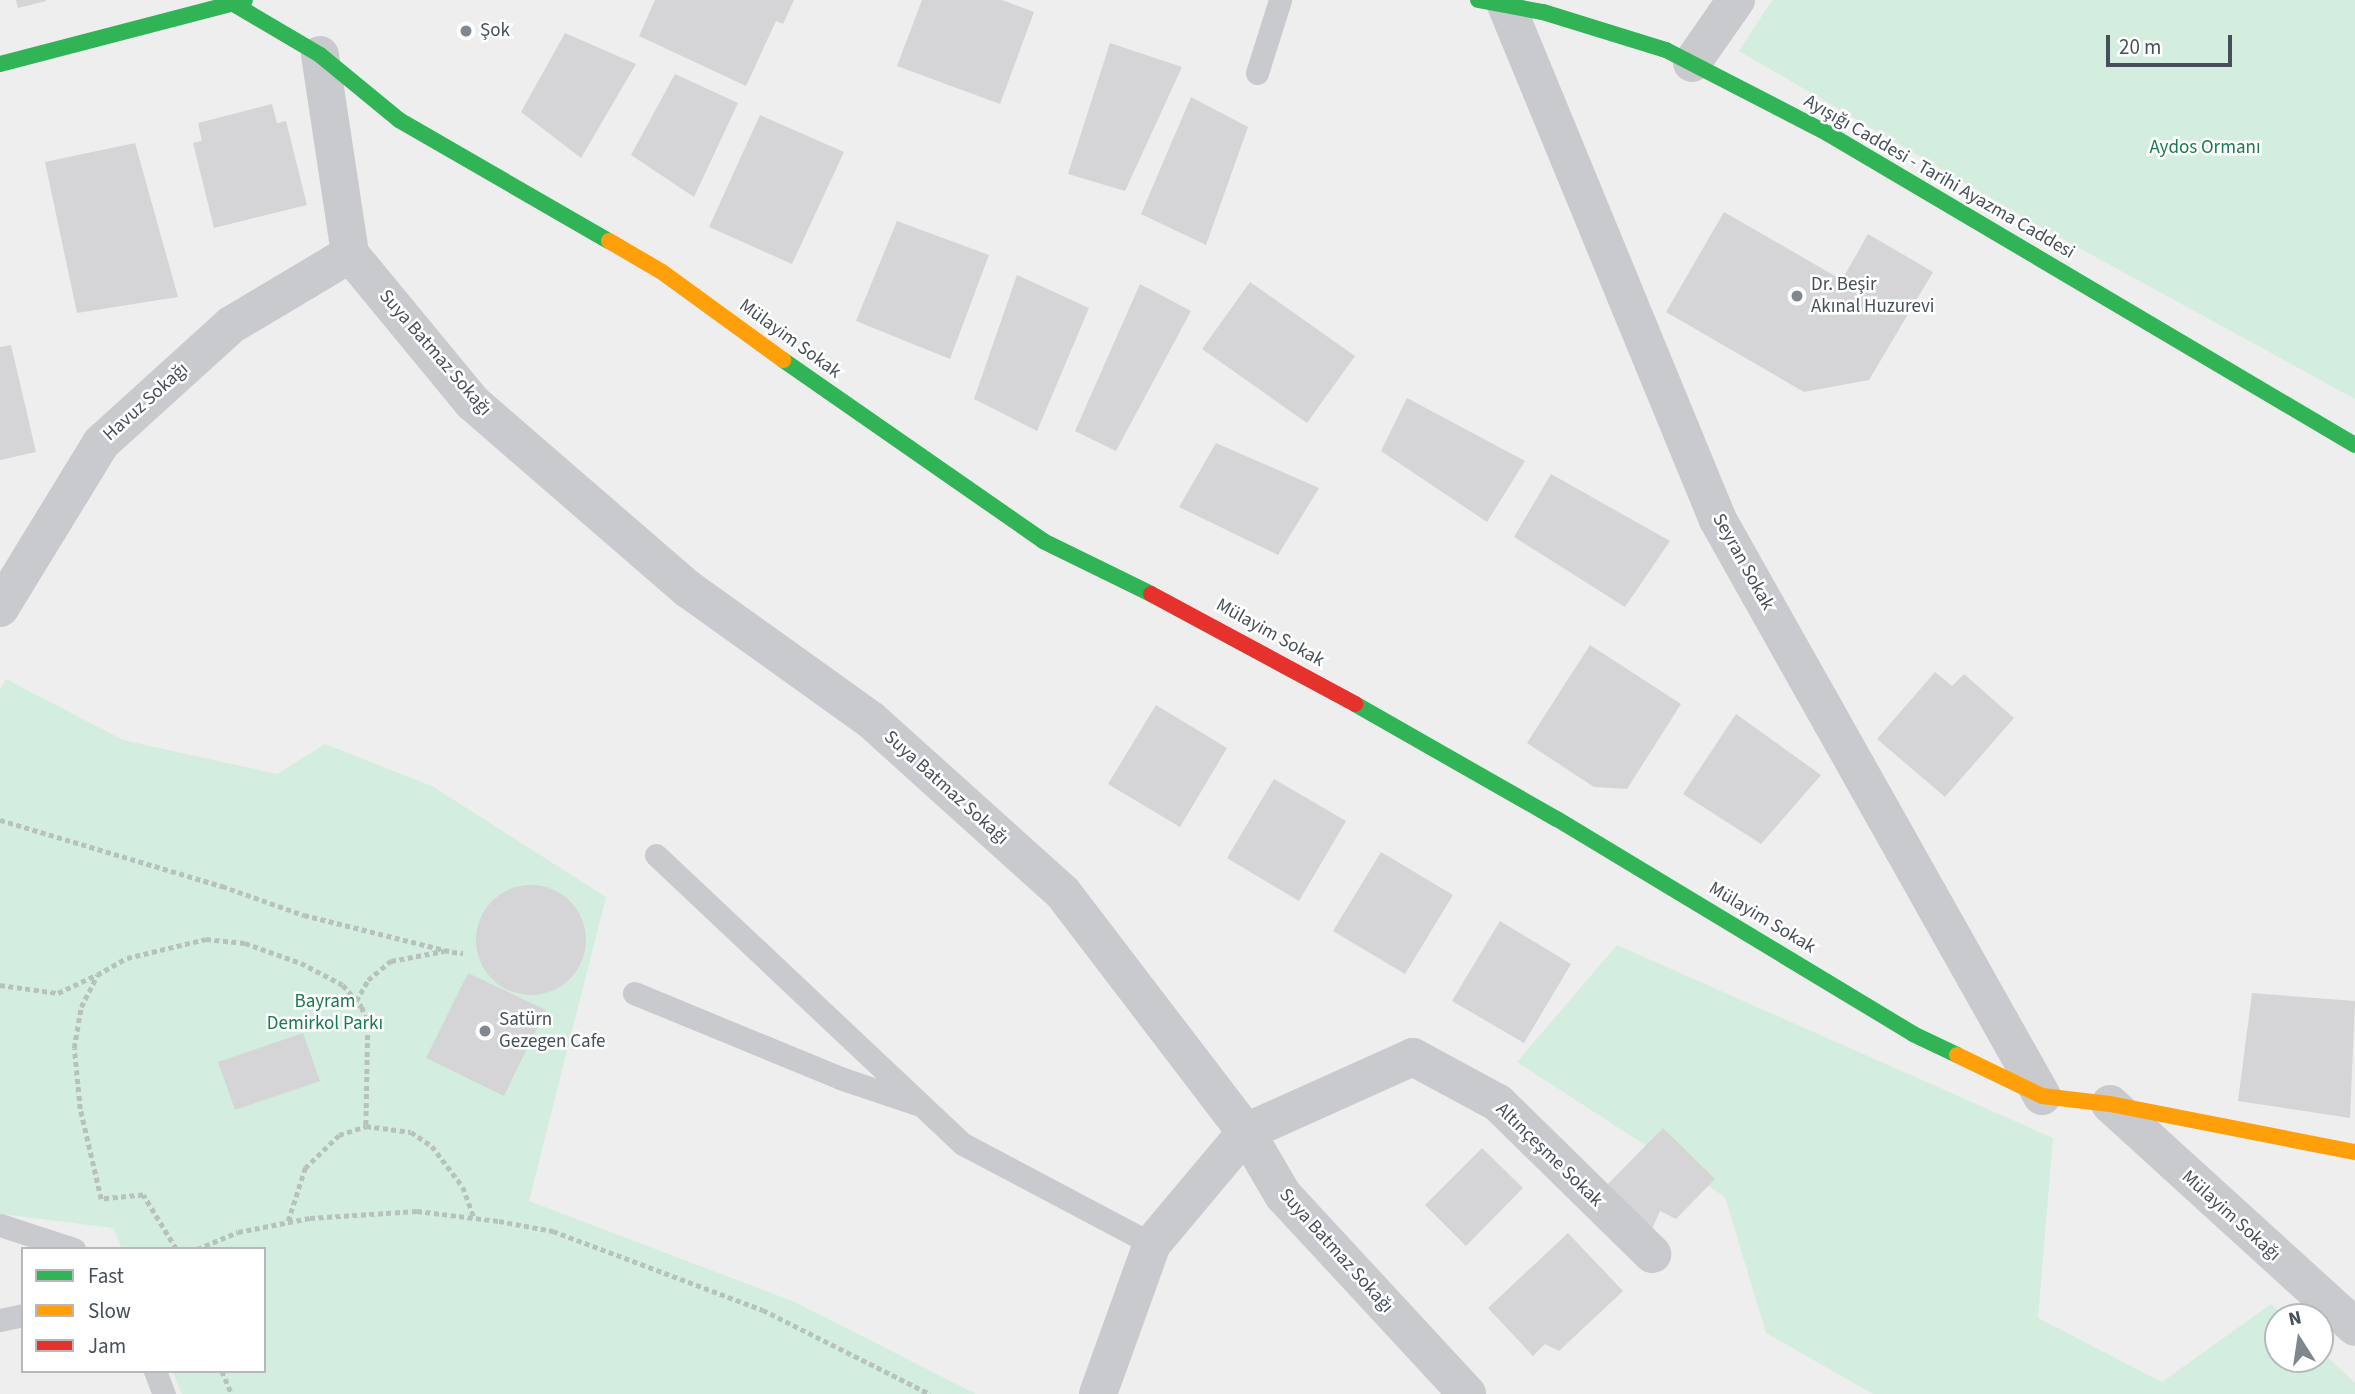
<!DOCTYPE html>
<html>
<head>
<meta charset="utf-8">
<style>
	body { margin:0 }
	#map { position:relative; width:2355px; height:1394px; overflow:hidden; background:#efeeee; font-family:"Source Sans 3",sans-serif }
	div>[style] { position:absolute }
	.green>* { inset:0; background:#d3eede }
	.building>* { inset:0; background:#d5d5d7 }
	.round { border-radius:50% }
	.path>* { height:4.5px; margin-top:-2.25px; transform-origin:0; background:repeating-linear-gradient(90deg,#b7c2be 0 5px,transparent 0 8.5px) }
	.lane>* { height:23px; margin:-11.5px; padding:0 11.5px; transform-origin:11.5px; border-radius:11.5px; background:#c9cacd }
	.street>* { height:38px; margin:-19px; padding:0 19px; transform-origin:19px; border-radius:19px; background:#c9cacd }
	.fast>* { height:16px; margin:-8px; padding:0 8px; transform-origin:8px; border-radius:8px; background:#30b455 }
	.slow>* { height:16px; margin:-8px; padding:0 8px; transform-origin:8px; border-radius:8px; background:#ff9f0a }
	.jam>* { height:16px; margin:-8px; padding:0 8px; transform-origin:8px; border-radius:8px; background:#e5322d }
	.dots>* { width:19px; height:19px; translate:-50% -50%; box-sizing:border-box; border:4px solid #fff; border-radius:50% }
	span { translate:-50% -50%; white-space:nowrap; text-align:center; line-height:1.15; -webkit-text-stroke:5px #fff; paint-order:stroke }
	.poi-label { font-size:19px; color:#46505b }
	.left { translate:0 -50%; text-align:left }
	.park-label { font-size:19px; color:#187a4c }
	.street-label { font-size:19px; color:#46505b }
	.legend { position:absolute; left:21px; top:1247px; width:245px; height:126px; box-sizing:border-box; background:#fff; border:2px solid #b5b9bd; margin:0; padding:9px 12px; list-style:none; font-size:21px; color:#46505b }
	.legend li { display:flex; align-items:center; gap:14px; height:35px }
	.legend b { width:35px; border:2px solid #b5b9bd }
	.north { position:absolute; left:2264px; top:1303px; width:70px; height:70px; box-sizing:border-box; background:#fff; border:2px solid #b5b9bd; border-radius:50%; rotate:348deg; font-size:19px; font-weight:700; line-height:28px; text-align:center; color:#46505b }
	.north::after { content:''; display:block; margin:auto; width:24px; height:32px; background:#81878e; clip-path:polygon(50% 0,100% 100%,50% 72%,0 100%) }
	.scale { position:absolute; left:2106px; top:35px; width:126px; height:32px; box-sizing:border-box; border:4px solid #46505b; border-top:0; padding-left:9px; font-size:21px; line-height:24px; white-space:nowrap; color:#46505b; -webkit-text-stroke:5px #fff; paint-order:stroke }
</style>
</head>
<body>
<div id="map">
	<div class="green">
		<i style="clip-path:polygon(1772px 0,2355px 0,2355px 399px,2046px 230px,1739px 51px)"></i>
		<i style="clip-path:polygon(6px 679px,123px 740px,277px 774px,325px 744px,432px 786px,606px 897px,529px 1201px,795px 1302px,976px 1394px,182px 1394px,172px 1371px,264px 1371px,264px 1249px,122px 1249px,113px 1228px,0 1214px,0 690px)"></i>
		<i style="clip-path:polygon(1617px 945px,2053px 1138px,2038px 1318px,2162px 1382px,2271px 1304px,2285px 1317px,2278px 1317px,2278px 1359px,2320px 1359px,2320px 1350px,2355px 1383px,2355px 1394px,1873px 1394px,1766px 1333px,1725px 1197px,1517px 1062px)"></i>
	</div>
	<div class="building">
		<i style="clip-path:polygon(16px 0,46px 0,46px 1px,18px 8px)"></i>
		<i style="clip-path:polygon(655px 0,794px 0,783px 24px,776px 21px,746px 86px,639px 36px)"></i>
		<i style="clip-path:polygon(922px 0,1002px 0,1034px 12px,1000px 104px,897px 66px)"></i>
		<i style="clip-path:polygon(565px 33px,636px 64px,581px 158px,521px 112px)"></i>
		<i style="clip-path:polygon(1110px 43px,1182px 67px,1125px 191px,1068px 174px)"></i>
		<i style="clip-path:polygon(675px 74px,738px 103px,694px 197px,631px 155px)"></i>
		<i style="clip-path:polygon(1191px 97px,1248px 127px,1206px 245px,1141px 214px)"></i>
		<i style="clip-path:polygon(272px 104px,277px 123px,286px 121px,307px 205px,214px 228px,193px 143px,202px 141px,198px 123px)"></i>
		<i style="clip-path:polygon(760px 115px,844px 152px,792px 264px,709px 227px)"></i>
		<i style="clip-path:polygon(135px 143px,178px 297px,77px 313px,45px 162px)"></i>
		<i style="clip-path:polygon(1724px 212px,1842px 280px,1868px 234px,1933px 272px,1869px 380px,1804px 392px,1666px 312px)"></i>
		<i style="clip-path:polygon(897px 221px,989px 255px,950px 359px,856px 321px)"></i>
		<i style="clip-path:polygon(1017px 275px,1089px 308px,1037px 431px,974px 399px)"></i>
		<i style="clip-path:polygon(1250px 282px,1355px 356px,1307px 423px,1202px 349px)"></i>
		<i style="clip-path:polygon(1140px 284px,1191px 311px,1116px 451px,1075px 431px)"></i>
		<i style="clip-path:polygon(11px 345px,36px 452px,0 460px,0 347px)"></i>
		<i style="clip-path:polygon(1407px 398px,1525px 461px,1487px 522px,1381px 451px)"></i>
		<i style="clip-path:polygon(1216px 443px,1319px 488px,1278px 555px,1179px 507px)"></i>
		<i style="clip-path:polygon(1551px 474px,1670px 541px,1625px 607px,1514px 537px)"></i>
		<i style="clip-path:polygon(1590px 645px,1681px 704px,1627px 789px,1594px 787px,1527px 743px)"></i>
		<i style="clip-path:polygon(1935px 672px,1952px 686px,1964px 674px,2014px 718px,1945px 797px,1877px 739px)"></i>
		<i style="clip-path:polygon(1156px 705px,1227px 748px,1180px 827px,1108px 784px)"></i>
		<i style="clip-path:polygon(1736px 714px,1821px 775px,1761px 844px,1683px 794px)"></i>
		<i style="clip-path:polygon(1274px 779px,1346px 821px,1299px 901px,1227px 858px)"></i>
		<i style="clip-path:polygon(1381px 852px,1453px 895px,1405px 974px,1333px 931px)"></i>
		<i class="round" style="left:476px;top:885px;width:110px;height:110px"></i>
		<i style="clip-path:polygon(1500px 921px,1571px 964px,1524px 1043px,1452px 1001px)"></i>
		<i style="clip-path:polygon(468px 973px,546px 1010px,504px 1096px,426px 1058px)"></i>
		<i style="clip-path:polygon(2252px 993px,2355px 1001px,2350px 1118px,2238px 1101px)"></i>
		<i style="clip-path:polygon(303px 1033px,320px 1081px,235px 1110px,218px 1062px)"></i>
		<i style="clip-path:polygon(1663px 1128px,1715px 1179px,1676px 1219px,1660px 1211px,1649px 1236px,1602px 1190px)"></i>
		<i style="clip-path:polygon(1482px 1148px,1523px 1188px,1466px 1246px,1425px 1205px)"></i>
		<i style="clip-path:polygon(1568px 1233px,1623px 1291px,1559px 1351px,1545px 1344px,1533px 1356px,1488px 1308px)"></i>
	</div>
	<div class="path">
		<i style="left:0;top:820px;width:232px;rotate:16.6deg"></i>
		<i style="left:222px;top:886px;width:87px;rotate:19.5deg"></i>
		<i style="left:304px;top:915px;width:153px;rotate:14deg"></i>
		<i style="left:452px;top:952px;width:11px;rotate:5deg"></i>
		<i style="left:0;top:985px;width:59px;rotate:7.9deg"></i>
		<i style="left:58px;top:993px;width:42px;rotate:-25.3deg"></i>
		<i style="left:356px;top:1001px;width:24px;rotate:-60deg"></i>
		<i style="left:368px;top:980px;width:30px;rotate:-40deg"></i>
		<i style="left:391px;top:961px;width:54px;rotate:-10.7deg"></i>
		<i style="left:288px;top:1221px;width:56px;rotate:-72.2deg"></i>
		<i style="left:305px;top:1168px;width:47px;rotate:-44.1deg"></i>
		<i style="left:339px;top:1135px;width:28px;rotate:-18deg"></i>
		<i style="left:366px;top:1126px;width:45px;rotate:7.6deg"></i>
		<i style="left:411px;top:1132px;width:25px;rotate:34deg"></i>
		<i style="left:432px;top:1146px;width:51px;rotate:52.9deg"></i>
		<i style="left:463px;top:1187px;width:33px;rotate:70deg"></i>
		<i style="left:176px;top:1249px;width:63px;rotate:-121.4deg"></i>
		<i style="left:143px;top:1195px;width:42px;rotate:174.6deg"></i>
		<i style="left:101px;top:1199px;width:92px;rotate:-103.1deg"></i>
		<i style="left:80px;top:1109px;width:61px;rotate:-95.6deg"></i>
		<i style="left:74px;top:1048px;width:42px;rotate:-80.3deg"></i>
		<i style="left:81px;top:1007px;width:36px;rotate:-63deg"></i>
		<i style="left:97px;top:975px;width:34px;rotate:-30deg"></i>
		<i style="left:127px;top:958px;width:81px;rotate:-13.5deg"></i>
		<i style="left:206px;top:939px;width:39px;rotate:6deg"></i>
		<i style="left:245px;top:943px;width:59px;rotate:19.7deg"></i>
		<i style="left:301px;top:963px;width:47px;rotate:27.6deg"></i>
		<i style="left:343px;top:985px;width:29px;rotate:49deg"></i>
		<i style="left:362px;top:1007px;width:20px;rotate:72deg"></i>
		<i style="left:368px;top:1026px;width:100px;rotate:91.1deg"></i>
		<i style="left:197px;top:1249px;width:44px;rotate:-22.5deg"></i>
		<i style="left:238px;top:1232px;width:73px;rotate:-11deg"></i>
		<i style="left:310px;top:1218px;width:107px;rotate:-3.7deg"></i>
		<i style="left:417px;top:1211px;width:83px;rotate:7deg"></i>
		<i style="left:499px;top:1221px;width:55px;rotate:10.5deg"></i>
		<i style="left:553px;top:1231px;width:224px;rotate:20.6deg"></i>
		<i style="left:763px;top:1310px;width:187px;rotate:26.7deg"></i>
		<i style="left:222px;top:1371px;width:25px;rotate:67deg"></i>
	</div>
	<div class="lane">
		<i style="left:1257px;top:73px;width:77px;rotate:-72.5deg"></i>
		<i style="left:656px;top:855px;width:422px;rotate:43.3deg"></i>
		<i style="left:963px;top:1144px;width:214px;rotate:27.9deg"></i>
		<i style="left:634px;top:993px;width:223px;rotate:22.4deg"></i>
		<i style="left:840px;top:1078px;width:81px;rotate:18.7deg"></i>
		<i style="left:0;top:1225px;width:78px;rotate:18deg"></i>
		<i style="left:0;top:1320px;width:24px;rotate:-12deg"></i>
		<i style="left:155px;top:1371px;width:25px;rotate:69deg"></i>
	</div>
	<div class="street">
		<i style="left:1504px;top:0;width:562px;rotate:67.63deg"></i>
		<i style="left:1718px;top:520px;width:661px;rotate:60.64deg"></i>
		<i style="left:320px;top:55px;width:201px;rotate:81.4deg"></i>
		<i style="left:1692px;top:63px;width:77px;rotate:-55.1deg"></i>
		<i style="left:350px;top:254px;width:193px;rotate:50.5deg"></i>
		<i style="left:473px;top:403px;width:284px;rotate:40.9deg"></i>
		<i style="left:688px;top:589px;width:225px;rotate:35.6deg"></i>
		<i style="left:871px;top:720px;width:258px;rotate:42deg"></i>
		<i style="left:1063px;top:893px;width:301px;rotate:52.6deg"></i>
		<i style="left:1246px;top:1132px;width:73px;rotate:59.6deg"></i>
		<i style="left:1283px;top:1195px;width:271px;rotate:47.2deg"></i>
		<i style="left:0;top:608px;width:193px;rotate:-58.5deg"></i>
		<i style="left:101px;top:443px;width:176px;rotate:-42.2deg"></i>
		<i style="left:231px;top:325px;width:139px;rotate:-30.8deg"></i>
		<i style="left:2110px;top:1104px;width:331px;rotate:42.3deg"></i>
		<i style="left:1098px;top:1394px;width:159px;rotate:-70.2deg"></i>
		<i style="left:1152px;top:1244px;width:146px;rotate:-50deg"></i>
		<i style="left:1246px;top:1132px;width:183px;rotate:-24.2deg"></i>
		<i style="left:1413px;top:1057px;width:97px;rotate:28.4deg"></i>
		<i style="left:1498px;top:1103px;width:216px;rotate:44.4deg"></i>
	</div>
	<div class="fast">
		<i style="left:227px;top:0;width:108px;rotate:30.6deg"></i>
		<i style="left:320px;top:55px;width:102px;rotate:39.4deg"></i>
		<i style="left:399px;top:120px;width:242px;rotate:30deg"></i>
		<i style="left:1478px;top:0;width:66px;rotate:10.5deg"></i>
		<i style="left:1543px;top:12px;width:129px;rotate:17.2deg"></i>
		<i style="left:1666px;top:50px;width:181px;rotate:27.3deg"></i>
		<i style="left:1827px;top:133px;width:613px;rotate:30.58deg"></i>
		<i style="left:0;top:64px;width:253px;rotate:-14.6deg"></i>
		<i style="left:783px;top:360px;width:317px;rotate:34.8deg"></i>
		<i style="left:1043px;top:541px;width:120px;rotate:26.1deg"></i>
		<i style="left:1355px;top:704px;width:232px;rotate:29.7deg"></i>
		<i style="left:1557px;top:819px;width:416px;rotate:31.1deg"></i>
		<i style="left:1913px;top:1034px;width:49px;rotate:25.5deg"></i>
	</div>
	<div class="slow">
		<i style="left:609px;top:241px;width:61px;rotate:30.3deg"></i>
		<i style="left:662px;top:272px;width:150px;rotate:36deg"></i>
		<i style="left:1957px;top:1055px;width:94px;rotate:25.8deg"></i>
		<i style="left:2042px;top:1096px;width:68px;rotate:6.7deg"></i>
		<i style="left:2110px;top:1104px;width:250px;rotate:11.1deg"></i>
	</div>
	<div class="jam">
		<i style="left:1151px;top:594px;width:232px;rotate:28.3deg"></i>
	</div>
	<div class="dots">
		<i style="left:466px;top:31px;background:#81878e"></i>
		<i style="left:1797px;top:296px;background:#81878e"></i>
		<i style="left:485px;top:1031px;background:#81878e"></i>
	</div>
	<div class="poi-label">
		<span class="left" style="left:480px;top:31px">Şok</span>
		<span class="left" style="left:1811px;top:296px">Dr. Beşir<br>Akınal Huzurevi</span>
		<span class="left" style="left:499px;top:1031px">Satürn<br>Gezegen Cafe</span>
	</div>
	<div class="park-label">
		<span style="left:2205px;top:148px">Aydos Ormanı</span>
		<span style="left:325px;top:1013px">Bayram<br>Demirkol Parkı</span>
	</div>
	<div class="street-label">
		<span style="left:1939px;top:177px;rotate:30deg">Ayışığı Caddesi - Tarihi Ayazma Caddesi</span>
		<span style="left:790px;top:339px;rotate:36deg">Mülayim Sokak</span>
		<span style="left:435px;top:353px;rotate:49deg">Suya Batmaz Sokağı</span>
		<span style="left:146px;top:402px;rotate:-42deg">Havuz Sokağı</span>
		<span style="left:1743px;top:562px;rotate:61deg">Seyran Sokak</span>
		<span style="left:1270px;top:633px;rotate:29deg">Mülayim Sokak</span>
		<span style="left:946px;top:788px;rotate:42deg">Suya Batmaz Sokağı</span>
		<span style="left:1762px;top:918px;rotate:31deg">Mülayim Sokak</span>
		<span style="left:1549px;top:1155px;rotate:44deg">Altınçeşme Sokak</span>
		<span style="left:2231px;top:1216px;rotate:42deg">Mülayim Sokağı</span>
		<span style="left:1336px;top:1251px;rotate:48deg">Suya Batmaz Sokağı</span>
	</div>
	<ul class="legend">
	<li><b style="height:9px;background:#30b455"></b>Fast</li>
	<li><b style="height:9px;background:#ff9f0a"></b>Slow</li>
	<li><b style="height:9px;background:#e5322d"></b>Jam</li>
	</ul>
	<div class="north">N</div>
	<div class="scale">20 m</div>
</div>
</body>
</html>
